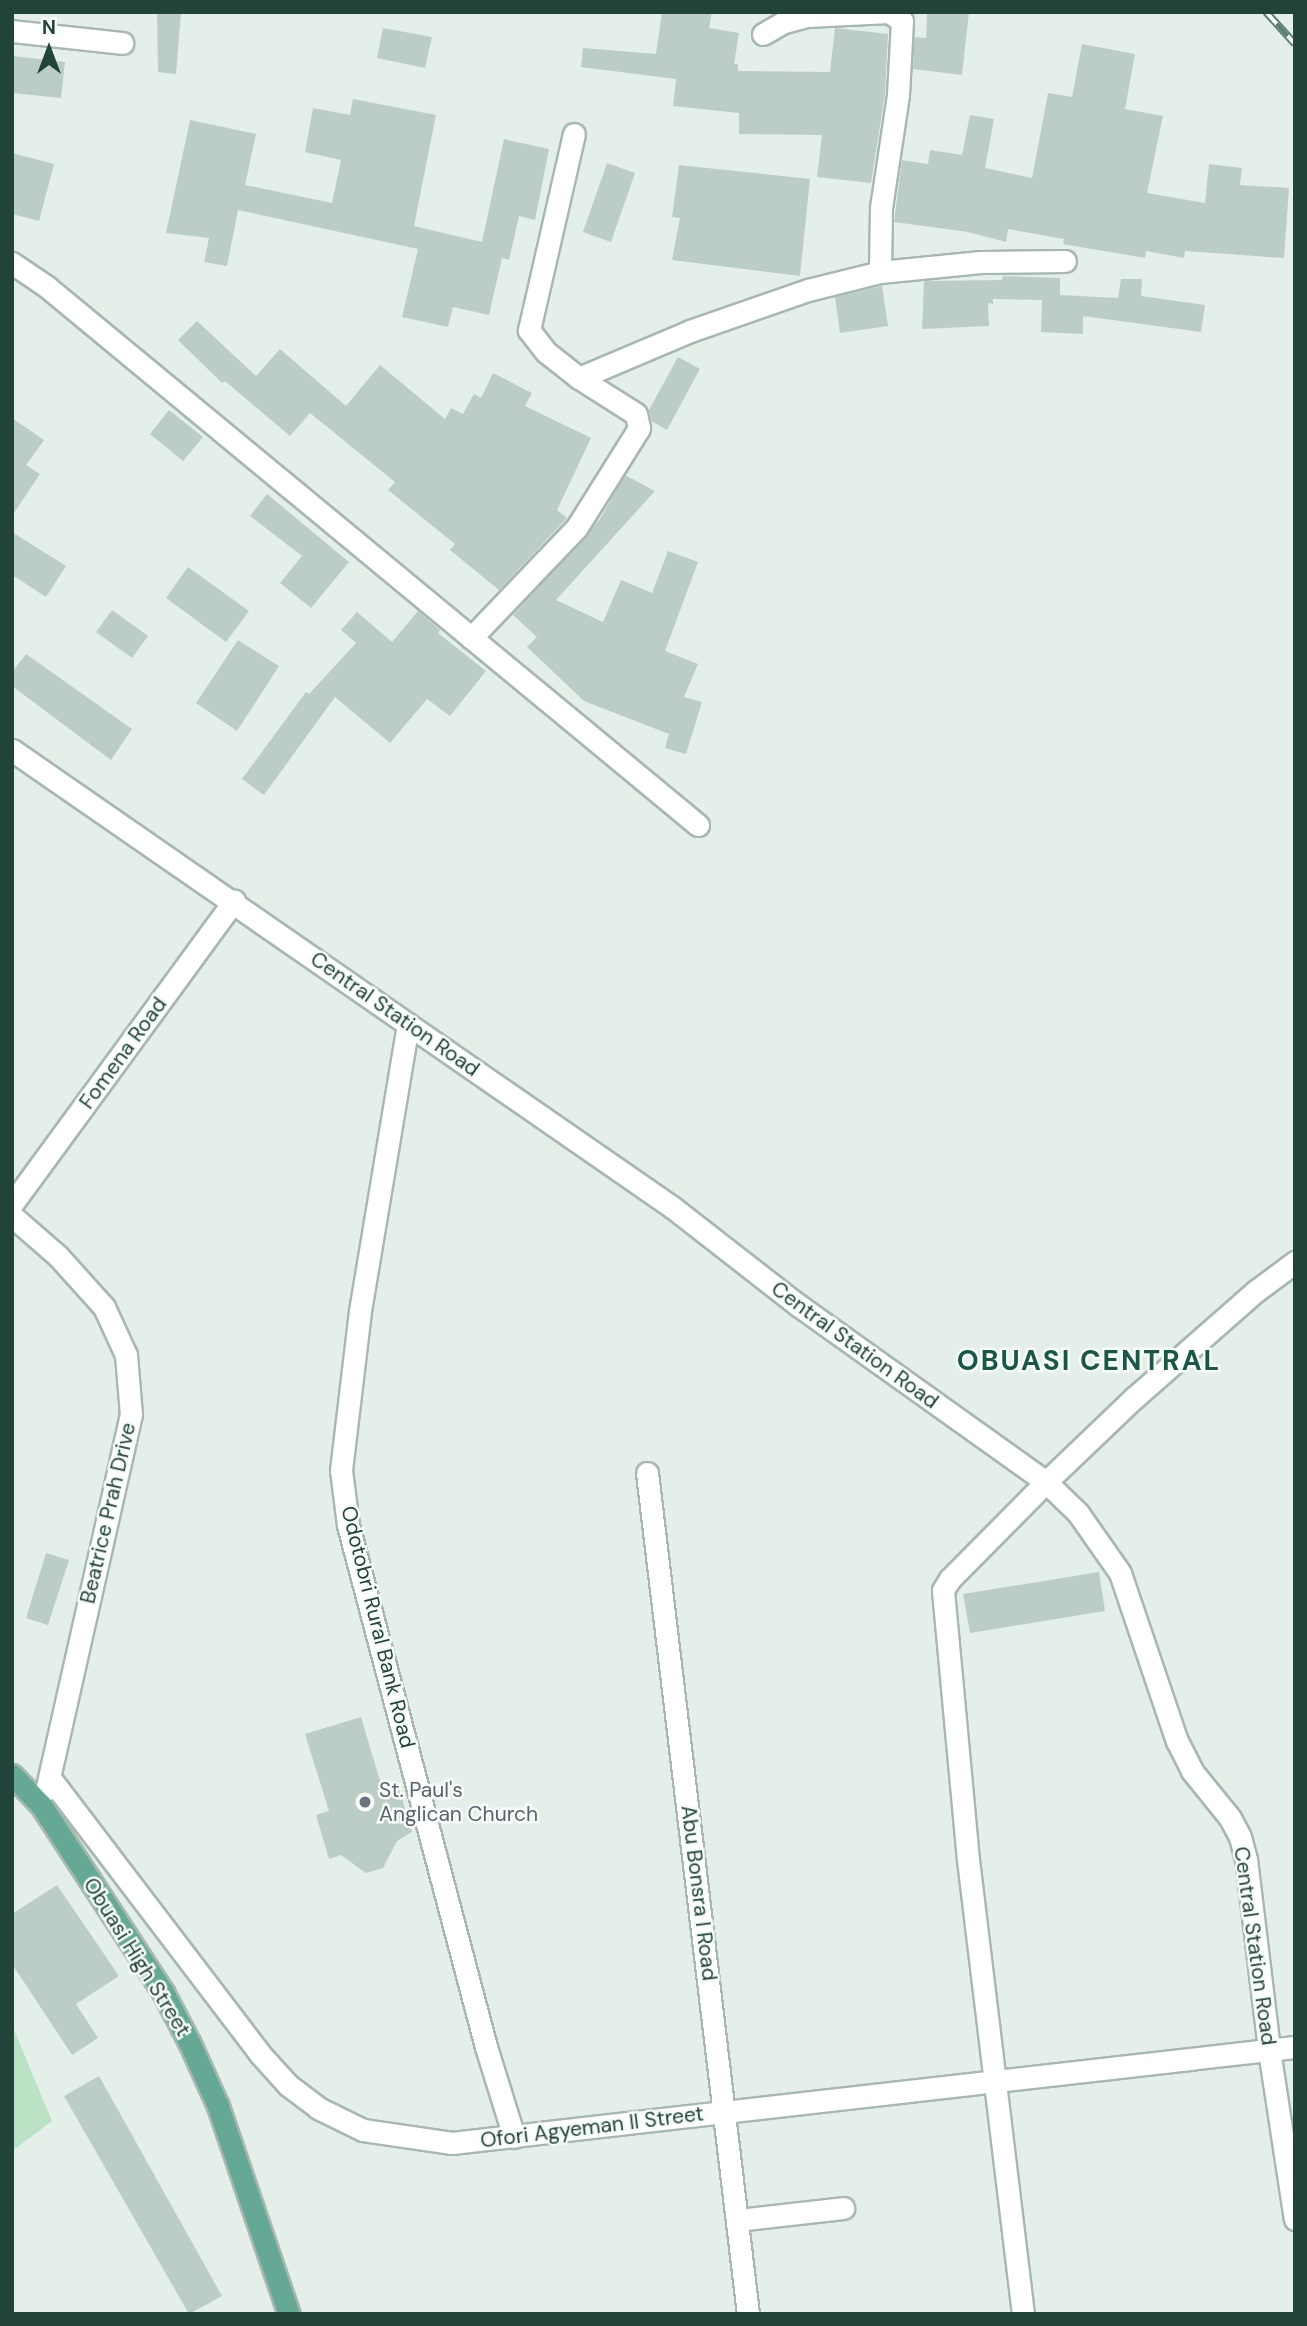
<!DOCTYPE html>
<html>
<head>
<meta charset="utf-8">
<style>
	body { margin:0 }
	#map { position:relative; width:1307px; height:2326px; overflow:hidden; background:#e5efea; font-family:"DM Sans",sans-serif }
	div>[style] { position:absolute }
	.green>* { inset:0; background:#bce2c5 }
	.building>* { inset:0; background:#bccdc6 }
	.roads { filter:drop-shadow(2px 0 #a7b8b1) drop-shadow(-2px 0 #a7b8b1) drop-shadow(0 2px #a7b8b1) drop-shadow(0 -2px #a7b8b1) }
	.street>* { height:21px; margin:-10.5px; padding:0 10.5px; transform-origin:10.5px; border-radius:10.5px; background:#fff }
	.secondary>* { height:21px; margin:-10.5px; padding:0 10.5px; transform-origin:10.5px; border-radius:10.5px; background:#fff }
	.primary>* { height:21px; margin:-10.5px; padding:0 10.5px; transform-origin:10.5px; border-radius:10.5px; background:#65a896 }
	.rail>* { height:8px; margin-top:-4px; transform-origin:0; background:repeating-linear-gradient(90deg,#f6fbf8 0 16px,#5d7e74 0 32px); box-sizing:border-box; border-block:2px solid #5d7e74 }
	.dots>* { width:19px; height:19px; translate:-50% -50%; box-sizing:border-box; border:4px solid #f6fbf8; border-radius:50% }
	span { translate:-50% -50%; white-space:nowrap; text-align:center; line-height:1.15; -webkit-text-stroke:5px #f6fbf8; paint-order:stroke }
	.street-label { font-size:21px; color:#224339 }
	.worship-label { font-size:21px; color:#5b616d }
	.left { translate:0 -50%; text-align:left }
	.district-label { font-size:28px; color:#1b5748; font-weight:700; letter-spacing:2px }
	.frame { position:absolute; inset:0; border:14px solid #224339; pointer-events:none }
	.north { position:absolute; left:14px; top:14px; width:70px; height:70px; -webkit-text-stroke:5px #f6fbf8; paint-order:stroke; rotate:0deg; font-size:19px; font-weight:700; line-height:28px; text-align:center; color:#224339 }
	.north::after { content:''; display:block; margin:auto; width:24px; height:32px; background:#224339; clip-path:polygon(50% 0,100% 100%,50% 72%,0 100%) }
</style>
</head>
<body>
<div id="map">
	<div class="green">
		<i style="clip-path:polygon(12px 2025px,52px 2121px,12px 2151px)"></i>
	</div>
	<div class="building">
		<i style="clip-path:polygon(157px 12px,181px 12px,176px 74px,158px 72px)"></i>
		<i style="clip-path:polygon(662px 12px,712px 12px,709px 28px,739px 33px,734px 64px,738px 64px,738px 71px,830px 72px,835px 28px,888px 34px,885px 94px,871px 183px,817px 177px,822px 135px,739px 134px,739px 113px,673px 106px,676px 79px,581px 67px,583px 48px,656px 54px)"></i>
		<i style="clip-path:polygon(927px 12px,969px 12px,962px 75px,913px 69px,914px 37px,926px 38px)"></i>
		<i style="clip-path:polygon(383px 28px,432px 37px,425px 68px,377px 58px)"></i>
		<i style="clip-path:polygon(1082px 44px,1135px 54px,1125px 109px,1163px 116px,1147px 193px,1205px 203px,1209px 164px,1242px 168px,1240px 185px,1289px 188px,1284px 258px,1185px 251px,1184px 258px,1146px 251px,1145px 258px,1063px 244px,1064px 239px,1008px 229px,1006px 242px,968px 232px,894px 222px,902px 160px,928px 164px,930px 150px,962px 155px,970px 115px,994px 119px,985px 168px,1032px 178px,1048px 93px,1072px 97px)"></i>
		<i style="clip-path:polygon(12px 56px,65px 62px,61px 98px,12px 93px)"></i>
		<i style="clip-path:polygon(353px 99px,436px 115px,414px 226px,482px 242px,504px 139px,549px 149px,535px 220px,519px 216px,509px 260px,502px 258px,489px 315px,453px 307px,448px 327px,402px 317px,418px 249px,238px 210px,227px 266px,204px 262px,209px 238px,166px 233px,190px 120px,256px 134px,245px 185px,332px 203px,341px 160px,305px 152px,313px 108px,350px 115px)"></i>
		<i style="clip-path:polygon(12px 153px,54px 164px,39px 221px,12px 214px)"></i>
		<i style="clip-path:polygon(607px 163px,635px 173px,611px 242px,583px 232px)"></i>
		<i style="clip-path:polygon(679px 165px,810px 179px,800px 276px,672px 260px,680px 218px,672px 217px)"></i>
		<i style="clip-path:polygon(1003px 276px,1060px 278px,1060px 295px,1118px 298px,1121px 279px,1142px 279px,1141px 296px,1205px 305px,1201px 332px,1083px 316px,1083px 334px,1041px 332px,1042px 300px,993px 299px,993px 304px,988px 303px,989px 326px,922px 329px,924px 281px,1002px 280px)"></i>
		<i style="clip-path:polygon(882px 286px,888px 326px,840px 333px,835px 297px)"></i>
		<i style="clip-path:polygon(197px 321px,256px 376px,280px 349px,346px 406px,380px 365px,445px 419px,451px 408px,463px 414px,474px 394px,481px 398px,493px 373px,532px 393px,525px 406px,591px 438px,557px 510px,567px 518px,499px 590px,450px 550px,455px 544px,388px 490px,395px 482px,310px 413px,290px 436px,225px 381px,222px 383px,178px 340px)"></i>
		<i style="clip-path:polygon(678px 357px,700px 369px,667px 430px,651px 421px,649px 410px)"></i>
		<i style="clip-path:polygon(169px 410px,203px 437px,183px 461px,150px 434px)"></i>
		<i style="clip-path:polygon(12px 418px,44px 440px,26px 465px,40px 474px,12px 516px)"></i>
		<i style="clip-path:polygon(625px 475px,655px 491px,556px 600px,603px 622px,621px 580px,652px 593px,668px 551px,698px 562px,665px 651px,698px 664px,684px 697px,702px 702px,686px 754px,665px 748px,669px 734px,584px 701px,527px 647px,537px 637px,513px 615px,600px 519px)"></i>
		<i style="clip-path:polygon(267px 494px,349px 562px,311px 608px,280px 583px,302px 556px,250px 516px)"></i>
		<i style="clip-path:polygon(12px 532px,66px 566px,46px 597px,12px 575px)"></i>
		<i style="clip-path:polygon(188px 567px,249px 611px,226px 642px,166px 598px)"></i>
		<i style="clip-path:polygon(112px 610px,148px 636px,132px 658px,96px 632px)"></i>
		<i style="clip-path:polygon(418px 611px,440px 630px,438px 633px,486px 671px,450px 716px,427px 699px,390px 743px,335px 697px,264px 795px,242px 779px,306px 692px,309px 694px,356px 643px,341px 630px,357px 612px,392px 642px)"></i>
		<i style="clip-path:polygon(238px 640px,279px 666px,237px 731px,196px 703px)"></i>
		<i style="clip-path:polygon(26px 654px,132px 729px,111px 760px,12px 686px,12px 672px)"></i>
		<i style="clip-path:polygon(46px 1553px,69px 1560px,48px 1625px,26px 1618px)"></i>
		<i style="clip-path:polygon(1099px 1572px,1105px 1611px,970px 1633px,963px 1594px)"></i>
		<i style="clip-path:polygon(361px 1717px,384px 1794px,399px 1789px,412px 1832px,397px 1841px,383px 1868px,366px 1873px,341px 1855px,329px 1859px,316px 1815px,329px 1811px,305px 1734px)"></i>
		<i style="clip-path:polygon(57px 1885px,119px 1976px,76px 2004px,98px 2038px,72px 2055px,12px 1964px,12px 1914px)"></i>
		<i style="clip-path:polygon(99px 2076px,222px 2296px,189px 2314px,64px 2096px)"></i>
	</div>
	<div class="roads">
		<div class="street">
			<i style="left:12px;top:31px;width:111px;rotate:6.2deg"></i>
			<i style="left:763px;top:34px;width:24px;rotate:-30deg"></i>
			<i style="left:784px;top:22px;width:24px;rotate:-15deg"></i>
			<i style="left:807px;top:16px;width:82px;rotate:-2.8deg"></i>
			<i style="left:889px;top:12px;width:16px;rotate:35deg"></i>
			<i style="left:902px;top:21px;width:74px;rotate:93.1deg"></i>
			<i style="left:898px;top:95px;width:114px;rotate:98.6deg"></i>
			<i style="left:881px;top:208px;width:64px;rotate:90.9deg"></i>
			<i style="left:12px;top:263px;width:41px;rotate:34.1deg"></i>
			<i style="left:46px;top:286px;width:846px;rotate:39.58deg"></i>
			<i style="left:579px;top:378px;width:121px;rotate:-22.9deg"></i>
			<i style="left:690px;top:331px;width:125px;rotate:-19.2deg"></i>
			<i style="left:808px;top:290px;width:74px;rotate:-14deg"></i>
			<i style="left:880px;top:272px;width:101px;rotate:-5.7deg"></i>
			<i style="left:981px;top:262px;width:84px;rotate:-0.7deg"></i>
			<i style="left:471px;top:638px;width:153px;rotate:-46.3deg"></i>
			<i style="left:577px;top:527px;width:117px;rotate:-57.9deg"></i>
			<i style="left:639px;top:428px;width:14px;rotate:-102deg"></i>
			<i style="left:636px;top:414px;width:67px;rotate:-147.7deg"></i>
			<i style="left:579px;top:378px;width:42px;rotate:-141.8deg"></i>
			<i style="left:546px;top:352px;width:28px;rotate:-128deg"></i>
			<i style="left:529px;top:330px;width:201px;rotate:-77.1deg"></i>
			<i style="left:408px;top:1024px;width:291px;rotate:99.5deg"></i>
			<i style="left:360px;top:1311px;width:160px;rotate:96.8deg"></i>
			<i style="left:341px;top:1470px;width:55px;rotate:82.7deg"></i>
			<i style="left:348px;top:1525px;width:540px;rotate:75.19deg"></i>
			<i style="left:486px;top:2047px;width:94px;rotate:72.7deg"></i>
			<i style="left:12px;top:1204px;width:376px;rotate:-53.8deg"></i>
			<i style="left:12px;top:1216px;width:61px;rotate:41deg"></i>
			<i style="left:58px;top:1256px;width:69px;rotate:48deg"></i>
			<i style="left:104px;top:1307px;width:53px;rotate:65.4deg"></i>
			<i style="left:126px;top:1355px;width:59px;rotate:85.2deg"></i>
			<i style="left:131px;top:1414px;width:385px;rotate:102.7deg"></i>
			<i style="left:647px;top:1473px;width:847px;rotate:83.15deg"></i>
			<i style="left:50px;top:1778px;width:347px;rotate:52.7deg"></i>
			<i style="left:260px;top:2054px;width:42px;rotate:47.9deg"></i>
			<i style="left:288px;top:2085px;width:38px;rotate:37deg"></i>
			<i style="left:318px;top:2108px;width:50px;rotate:26.1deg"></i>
			<i style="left:363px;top:2130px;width:90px;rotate:8.3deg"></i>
			<i style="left:452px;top:2143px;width:848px;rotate:-6.5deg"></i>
			<i style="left:738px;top:2220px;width:106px;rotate:-6.5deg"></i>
			<i style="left:1023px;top:2314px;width:457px;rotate:-96.9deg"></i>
			<i style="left:968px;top:1860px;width:271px;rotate:-95.3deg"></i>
			<i style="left:943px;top:1590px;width:13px;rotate:-58deg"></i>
			<i style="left:950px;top:1579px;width:136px;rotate:-45.3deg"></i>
			<i style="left:1046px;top:1482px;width:122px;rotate:-43.7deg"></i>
			<i style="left:1134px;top:1398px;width:162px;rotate:-41.3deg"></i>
			<i style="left:1256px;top:1291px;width:49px;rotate:-36.6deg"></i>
		</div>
		<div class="secondary">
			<i style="left:12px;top:750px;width:803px;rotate:34.7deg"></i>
			<i style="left:672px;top:1207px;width:160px;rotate:37.9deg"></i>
			<i style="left:798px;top:1305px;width:305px;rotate:35.5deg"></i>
			<i style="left:1046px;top:1482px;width:45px;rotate:44.1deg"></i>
			<i style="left:1078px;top:1513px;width:73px;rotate:55deg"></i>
			<i style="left:1120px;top:1573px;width:177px;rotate:71.3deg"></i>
			<i style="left:1177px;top:1741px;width:34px;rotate:63deg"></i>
			<i style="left:1192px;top:1771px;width:60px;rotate:51deg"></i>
			<i style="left:1230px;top:1818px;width:21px;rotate:62deg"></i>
			<i style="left:1240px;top:1837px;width:23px;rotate:75deg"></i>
			<i style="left:1246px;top:1859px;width:192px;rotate:83.1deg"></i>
			<i style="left:1269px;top:2050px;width:171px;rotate:81.3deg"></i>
		</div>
		<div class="primary">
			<i style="left:12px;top:1775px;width:42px;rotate:46deg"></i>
			<i style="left:41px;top:1805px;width:225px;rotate:56.9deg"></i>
			<i style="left:164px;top:1994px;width:56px;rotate:62.5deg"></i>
			<i style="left:190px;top:2044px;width:68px;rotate:65.7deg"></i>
			<i style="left:218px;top:2106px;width:220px;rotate:71.2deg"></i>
		</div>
	</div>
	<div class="rail">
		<i style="left:1266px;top:12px;width:43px;rotate:47.8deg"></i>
	</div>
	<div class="dots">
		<i style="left:365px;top:1802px;background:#6b7280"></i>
	</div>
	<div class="street-label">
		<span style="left:395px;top:1014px;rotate:35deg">Central Station Road</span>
		<span style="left:123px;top:1053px;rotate:-54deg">Fomena Road</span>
		<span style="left:855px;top:1345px;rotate:36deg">Central Station Road</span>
		<span style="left:108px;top:1513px;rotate:-77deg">Beatrice Prah Drive</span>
		<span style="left:378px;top:1627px;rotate:76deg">Odotobri Rural Bank Road</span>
		<span style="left:699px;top:1893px;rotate:83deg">Abu Bonsra I Road</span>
		<span style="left:1255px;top:1946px;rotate:82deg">Central Station Road</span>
		<span style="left:137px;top:1957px;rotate:58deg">Obuasi High Street</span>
		<span style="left:592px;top:2127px;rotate:-7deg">Ofori Agyeman II Street</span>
	</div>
	<div class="worship-label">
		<span class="left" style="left:379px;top:1802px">St. Paul's<br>Anglican Church</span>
	</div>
	<div class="district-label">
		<span style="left:1089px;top:1361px">OBUASI CENTRAL</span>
	</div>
	<div class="frame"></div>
	<div class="north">N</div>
</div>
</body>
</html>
